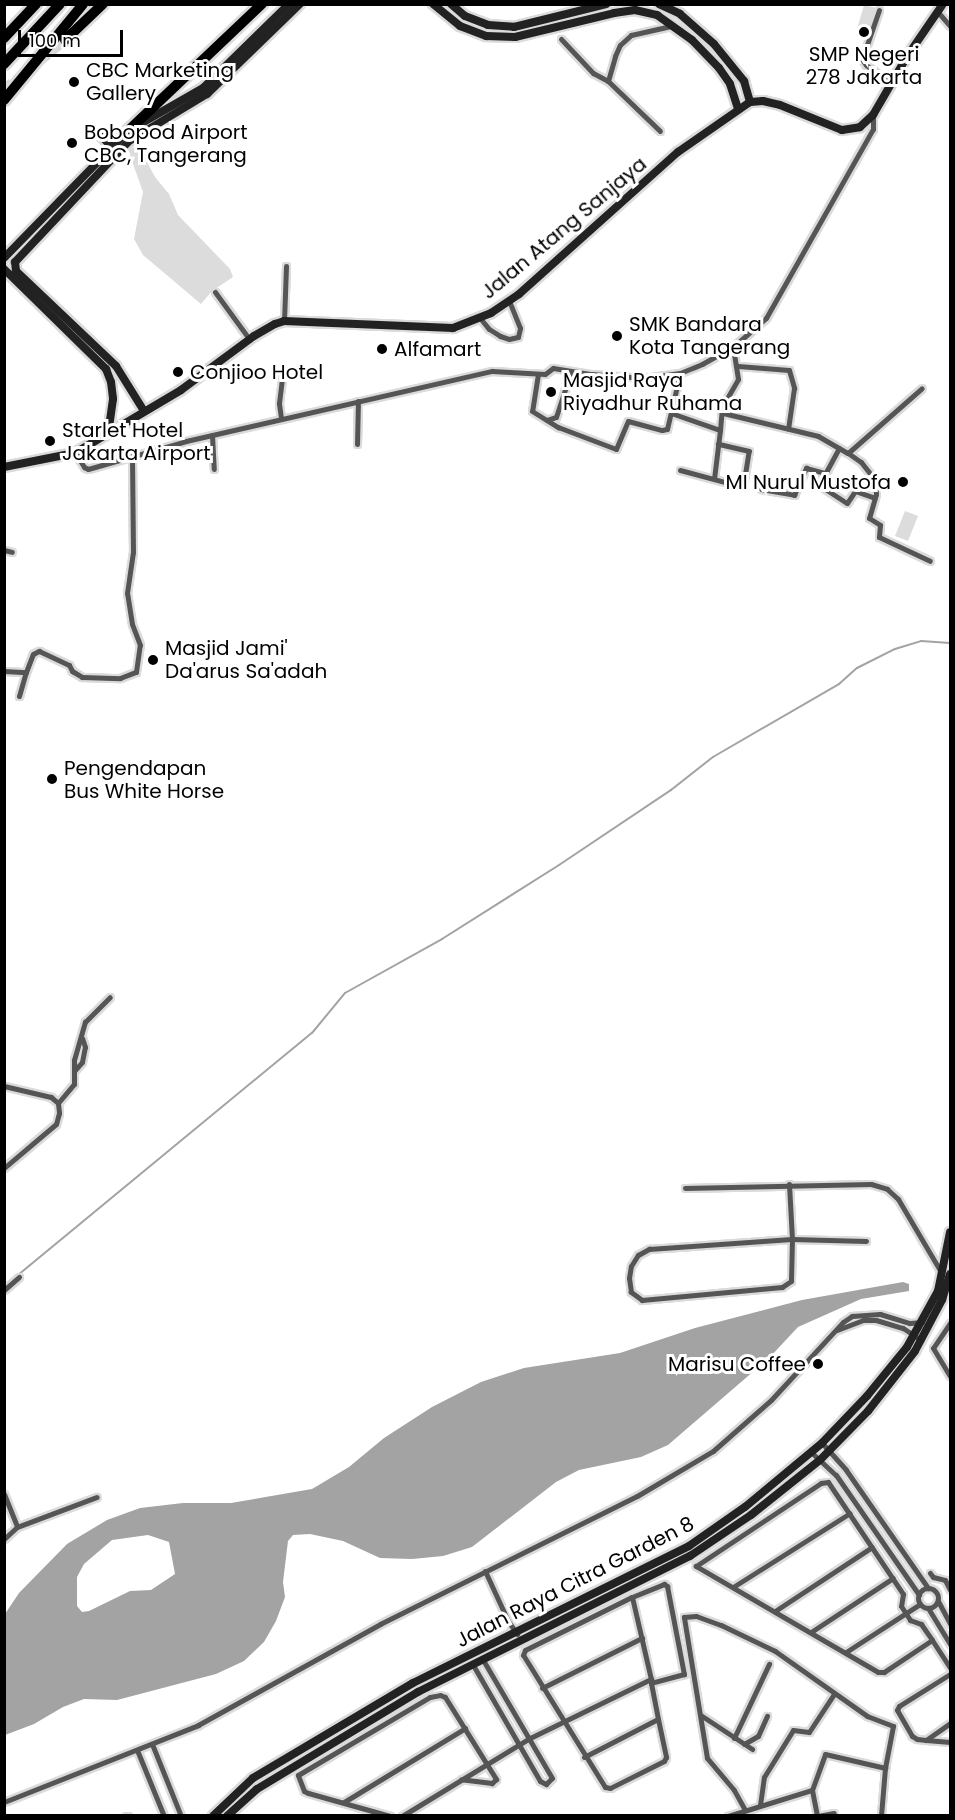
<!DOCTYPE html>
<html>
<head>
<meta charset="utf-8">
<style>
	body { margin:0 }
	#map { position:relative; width:955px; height:1820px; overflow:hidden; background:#fff; font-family:Poppins,sans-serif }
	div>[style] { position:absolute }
	.green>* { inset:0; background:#dcdcdc }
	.water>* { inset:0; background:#a3a3a3 }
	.stream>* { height:2px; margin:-1px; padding:0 1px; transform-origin:1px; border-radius:1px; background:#a3a3a3 }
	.highway-tunnel>* { height:10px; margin-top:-5px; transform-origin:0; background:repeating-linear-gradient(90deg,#d9d9d9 0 10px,transparent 0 15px) }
	.roads { filter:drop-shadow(2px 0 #dbdbdb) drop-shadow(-2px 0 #dbdbdb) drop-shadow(0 2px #dbdbdb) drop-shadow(0 -2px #dbdbdb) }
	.street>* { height:5px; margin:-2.5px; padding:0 2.5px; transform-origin:2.5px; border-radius:2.5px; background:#555 }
	.street>.ring { margin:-2.5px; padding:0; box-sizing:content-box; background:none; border:5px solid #555; border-radius:50% }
	.secondary>* { height:8px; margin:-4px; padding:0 4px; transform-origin:4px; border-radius:4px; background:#222 }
	.highway>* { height:10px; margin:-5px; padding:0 5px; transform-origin:5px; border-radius:5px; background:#000 }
	.dots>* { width:16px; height:16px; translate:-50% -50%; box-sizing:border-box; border:3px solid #fff; border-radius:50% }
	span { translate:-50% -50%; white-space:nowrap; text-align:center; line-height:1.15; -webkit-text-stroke:6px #fff; paint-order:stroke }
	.poi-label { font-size:20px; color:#000 }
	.left { translate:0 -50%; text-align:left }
	.right { translate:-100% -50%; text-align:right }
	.street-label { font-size:20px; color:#000 }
	.frame { position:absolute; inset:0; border:6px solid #000; pointer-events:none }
	.scale { position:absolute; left:18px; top:30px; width:105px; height:27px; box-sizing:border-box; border:3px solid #000; border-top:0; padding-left:8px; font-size:18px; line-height:21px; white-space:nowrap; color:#000; -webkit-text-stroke:4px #fff; paint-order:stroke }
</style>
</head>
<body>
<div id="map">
	<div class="green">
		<i style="clip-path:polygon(864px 5px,877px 8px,871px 32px,857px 29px)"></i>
		<i style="clip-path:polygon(138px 145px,155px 177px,169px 194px,178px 215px,230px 269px,233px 277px,212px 291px,201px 304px,143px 255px,134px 239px,143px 192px,128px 150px)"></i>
		<i style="clip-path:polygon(905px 511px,918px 516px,908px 541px,895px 536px)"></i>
	</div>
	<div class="water">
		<i style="clip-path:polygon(evenodd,903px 1282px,909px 1284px,909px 1291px,861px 1299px,798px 1327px,770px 1357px,668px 1445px,641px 1457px,579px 1470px,556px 1482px,472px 1547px,443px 1556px,412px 1559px,380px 1558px,343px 1541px,310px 1534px,293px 1535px,288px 1541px,283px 1582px,285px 1597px,276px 1621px,264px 1642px,244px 1661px,216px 1674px,117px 1700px,84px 1699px,63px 1707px,34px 1724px,5px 1735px,5px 1614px,19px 1593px,67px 1544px,107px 1520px,140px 1508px,183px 1503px,231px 1503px,312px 1489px,349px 1467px,384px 1438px,432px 1407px,481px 1382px,524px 1368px,620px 1353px,695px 1328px,802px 1300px,903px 1282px,148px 1535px,169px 1542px,175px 1574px,151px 1590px,130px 1591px,89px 1611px,82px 1612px,77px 1606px,77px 1577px,84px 1564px,112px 1540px,148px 1535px)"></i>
	</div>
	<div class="stream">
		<i style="left:18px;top:1275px;width:381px;rotate:-39.5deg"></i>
		<i style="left:312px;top:1033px;width:52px;rotate:-50.5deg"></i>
		<i style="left:345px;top:993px;width:111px;rotate:-29.1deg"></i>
		<i style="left:442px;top:939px;width:138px;rotate:-32.3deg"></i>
		<i style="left:559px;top:865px;width:135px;rotate:-33.8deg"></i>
		<i style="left:671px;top:790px;width:53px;rotate:-38.2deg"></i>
		<i style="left:713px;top:757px;width:146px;rotate:-30.1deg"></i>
		<i style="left:839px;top:684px;width:24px;rotate:-42deg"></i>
		<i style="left:857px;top:668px;width:42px;rotate:-26.6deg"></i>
		<i style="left:895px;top:649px;width:27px;rotate:-17deg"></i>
		<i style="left:921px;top:641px;width:29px;rotate:4deg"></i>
	</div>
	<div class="highway-tunnel">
		<i style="left:40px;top:61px;width:33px;rotate:-40deg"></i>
		<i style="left:4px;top:89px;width:21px;rotate:-37deg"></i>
	</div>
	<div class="roads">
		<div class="street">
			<i style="left:879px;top:10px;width:52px;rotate:109.1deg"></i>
			<i style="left:862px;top:59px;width:7px;rotate:56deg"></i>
			<i style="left:866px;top:65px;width:31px;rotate:37deg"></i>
			<i style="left:937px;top:11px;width:20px;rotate:49deg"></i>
			<i style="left:561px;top:39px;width:47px;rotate:46.7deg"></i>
			<i style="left:593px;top:73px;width:17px;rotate:28deg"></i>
			<i style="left:608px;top:81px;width:26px;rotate:-74deg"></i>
			<i style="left:615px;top:56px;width:12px;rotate:-66deg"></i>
			<i style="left:620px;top:45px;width:15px;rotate:-42deg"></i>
			<i style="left:631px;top:35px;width:41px;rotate:-12.7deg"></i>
			<i style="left:608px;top:81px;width:72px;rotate:43.9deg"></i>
			<i style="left:215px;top:292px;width:59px;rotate:53.9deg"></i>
			<i style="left:480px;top:318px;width:14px;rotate:51deg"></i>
			<i style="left:489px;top:329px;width:13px;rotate:32deg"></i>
			<i style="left:500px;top:336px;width:9px;rotate:18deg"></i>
			<i style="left:509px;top:339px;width:9px;rotate:-13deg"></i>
			<i style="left:518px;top:337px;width:9px;rotate:-77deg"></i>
			<i style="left:520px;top:328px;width:29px;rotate:-112deg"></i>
			<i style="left:284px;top:321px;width:55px;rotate:-87.9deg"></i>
			<i style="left:738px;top:366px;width:51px;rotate:4.5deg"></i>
			<i style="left:789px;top:370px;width:19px;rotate:74deg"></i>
			<i style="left:794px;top:388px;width:41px;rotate:98.3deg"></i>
			<i style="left:538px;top:374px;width:37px;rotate:99deg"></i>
			<i style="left:532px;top:411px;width:31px;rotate:32deg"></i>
			<i style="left:558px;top:427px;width:62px;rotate:20.8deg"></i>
			<i style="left:616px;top:449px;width:30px;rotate:-67deg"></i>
			<i style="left:628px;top:421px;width:35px;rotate:15deg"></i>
			<i style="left:662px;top:430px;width:5px;rotate:-11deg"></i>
			<i style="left:667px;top:429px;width:57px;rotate:-76.9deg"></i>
			<i style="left:671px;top:413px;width:52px;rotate:19.1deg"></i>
			<i style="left:720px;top:430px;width:49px;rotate:97deg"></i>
			<i style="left:723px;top:413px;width:98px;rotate:13.6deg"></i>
			<i style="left:818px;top:436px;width:34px;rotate:30deg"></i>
			<i style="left:848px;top:453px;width:16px;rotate:35deg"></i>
			<i style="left:861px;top:462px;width:23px;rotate:52deg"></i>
			<i style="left:875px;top:480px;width:14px;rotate:86deg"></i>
			<i style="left:876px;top:494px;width:25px;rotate:106deg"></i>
			<i style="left:869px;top:518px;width:13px;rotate:32deg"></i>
			<i style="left:880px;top:525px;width:12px;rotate:95deg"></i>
			<i style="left:879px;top:537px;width:56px;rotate:25.2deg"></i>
			<i style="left:281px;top:418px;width:15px;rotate:-98deg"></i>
			<i style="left:279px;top:403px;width:33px;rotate:-83deg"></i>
			<i style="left:547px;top:420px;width:9px;rotate:-18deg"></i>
			<i style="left:556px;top:417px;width:48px;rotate:-71.9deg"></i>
			<i style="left:720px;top:430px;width:23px;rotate:-85deg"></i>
			<i style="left:722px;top:407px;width:32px;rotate:-60deg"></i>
			<i style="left:738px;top:379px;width:32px;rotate:-99deg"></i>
			<i style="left:212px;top:435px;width:34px;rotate:87deg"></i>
			<i style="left:357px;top:444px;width:43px;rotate:-88.7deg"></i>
			<i style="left:839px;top:448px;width:42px;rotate:118.4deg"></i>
			<i style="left:819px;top:485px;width:33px;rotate:33deg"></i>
			<i style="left:847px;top:503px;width:14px;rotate:-56deg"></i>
			<i style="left:855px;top:491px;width:21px;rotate:19deg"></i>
			<i style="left:75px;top:453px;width:17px;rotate:57deg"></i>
			<i style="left:84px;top:467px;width:4px;rotate:27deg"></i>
			<i style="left:88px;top:469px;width:102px;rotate:-15.9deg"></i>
			<i style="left:186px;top:441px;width:314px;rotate:-12.9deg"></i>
			<i style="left:492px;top:371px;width:53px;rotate:3.2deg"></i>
			<i style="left:545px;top:374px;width:10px;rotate:-37deg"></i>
			<i style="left:553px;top:368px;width:39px;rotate:9deg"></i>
			<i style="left:592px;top:374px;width:52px;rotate:4.4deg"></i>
			<i style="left:644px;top:378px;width:36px;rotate:-8deg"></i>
			<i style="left:680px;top:373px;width:24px;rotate:-22deg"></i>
			<i style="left:702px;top:364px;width:35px;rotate:-29deg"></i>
			<i style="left:733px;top:347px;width:44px;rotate:-41.3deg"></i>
			<i style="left:766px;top:318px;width:217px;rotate:-60.5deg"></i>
			<i style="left:873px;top:129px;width:14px;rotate:-90deg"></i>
			<i style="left:848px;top:453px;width:98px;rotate:-41.3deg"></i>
			<i style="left:680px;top:470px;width:65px;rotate:15.1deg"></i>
			<i style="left:743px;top:487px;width:36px;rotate:-81deg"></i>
			<i style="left:749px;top:451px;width:32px;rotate:-167deg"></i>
			<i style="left:761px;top:489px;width:34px;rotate:10deg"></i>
			<i style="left:794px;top:495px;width:30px;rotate:-66deg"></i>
			<i style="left:806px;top:468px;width:20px;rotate:15deg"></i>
			<i style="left:4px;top:550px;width:8px;rotate:14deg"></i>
			<i style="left:4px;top:671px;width:22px;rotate:3deg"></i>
			<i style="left:26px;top:672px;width:19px;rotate:-69deg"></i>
			<i style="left:33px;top:654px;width:7px;rotate:-27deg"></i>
			<i style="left:39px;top:651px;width:33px;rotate:25deg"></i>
			<i style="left:69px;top:665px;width:7px;rotate:63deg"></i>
			<i style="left:72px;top:671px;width:12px;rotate:31deg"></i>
			<i style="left:82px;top:677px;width:38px;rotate:2deg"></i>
			<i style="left:120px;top:678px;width:17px;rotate:-21deg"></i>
			<i style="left:136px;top:672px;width:27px;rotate:-82deg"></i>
			<i style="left:140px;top:645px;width:22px;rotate:-111deg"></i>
			<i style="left:132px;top:624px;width:31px;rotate:-99deg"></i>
			<i style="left:127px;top:593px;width:41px;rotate:-81.7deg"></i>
			<i style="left:133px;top:552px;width:96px;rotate:-90.6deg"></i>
			<i style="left:19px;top:696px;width:25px;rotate:-74deg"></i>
			<i style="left:74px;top:1071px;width:12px;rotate:-48deg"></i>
			<i style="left:82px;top:1062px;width:15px;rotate:-79deg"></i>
			<i style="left:85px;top:1047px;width:9px;rotate:-108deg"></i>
			<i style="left:4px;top:1086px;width:48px;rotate:13.2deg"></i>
			<i style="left:51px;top:1097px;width:9px;rotate:41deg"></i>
			<i style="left:58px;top:1103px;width:10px;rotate:84deg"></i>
			<i style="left:59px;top:1113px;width:11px;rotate:105deg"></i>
			<i style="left:56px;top:1124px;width:68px;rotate:139.8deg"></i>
			<i style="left:58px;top:1103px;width:25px;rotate:-50deg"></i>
			<i style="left:74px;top:1084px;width:24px;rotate:-90deg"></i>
			<i style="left:74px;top:1060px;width:40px;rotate:-74deg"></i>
			<i style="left:85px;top:1022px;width:35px;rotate:-45deg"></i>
			<i style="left:789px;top:1184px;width:55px;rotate:86.9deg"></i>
			<i style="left:792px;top:1239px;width:42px;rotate:91.4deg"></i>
			<i style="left:791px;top:1281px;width:11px;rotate:146deg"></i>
			<i style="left:782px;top:1287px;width:141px;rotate:174.7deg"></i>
			<i style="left:642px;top:1300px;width:14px;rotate:-144deg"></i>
			<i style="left:631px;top:1292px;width:14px;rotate:-98deg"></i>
			<i style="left:629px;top:1278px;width:12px;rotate:-81deg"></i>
			<i style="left:631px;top:1266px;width:13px;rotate:-58deg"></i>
			<i style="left:638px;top:1255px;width:13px;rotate:-29deg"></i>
			<i style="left:649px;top:1249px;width:143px;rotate:-4deg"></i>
			<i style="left:792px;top:1239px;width:74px;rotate:1.5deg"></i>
			<i style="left:685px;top:1188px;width:186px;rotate:-1.2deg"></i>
			<i style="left:871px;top:1184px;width:17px;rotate:17deg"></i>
			<i style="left:887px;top:1189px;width:15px;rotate:42deg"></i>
			<i style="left:898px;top:1199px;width:85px;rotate:59.5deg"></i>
			<i style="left:4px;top:1290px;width:20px;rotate:-41deg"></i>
			<i style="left:950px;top:1323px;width:30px;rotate:124deg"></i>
			<i style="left:933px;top:1348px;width:33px;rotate:59deg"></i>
			<i style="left:837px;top:1330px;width:28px;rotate:-21deg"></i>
			<i style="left:863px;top:1320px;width:13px"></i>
			<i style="left:876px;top:1320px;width:28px;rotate:17deg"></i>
			<i style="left:903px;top:1328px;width:22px;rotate:34deg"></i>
			<i style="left:822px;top:1443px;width:36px;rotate:48deg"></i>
			<i style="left:846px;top:1470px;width:144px;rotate:55.2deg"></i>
			<i style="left:812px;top:1453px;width:33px;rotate:43deg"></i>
			<i style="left:836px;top:1475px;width:146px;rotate:55.3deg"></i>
			<i style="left:4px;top:1494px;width:35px;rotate:68deg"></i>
			<i style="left:4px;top:1539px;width:18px;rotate:-43deg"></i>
			<i style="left:17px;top:1527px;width:85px;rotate:-20.6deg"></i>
			<i style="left:485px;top:1571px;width:55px;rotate:65.3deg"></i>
			<i style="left:508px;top:1621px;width:16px;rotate:55deg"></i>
			<i style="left:930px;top:1573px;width:5px;rotate:53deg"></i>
			<i style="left:933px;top:1577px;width:12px;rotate:14deg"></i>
			<i style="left:945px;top:1580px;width:11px;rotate:63deg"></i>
			<i style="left:733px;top:1587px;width:138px;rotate:-32.3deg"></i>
			<i class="ring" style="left:918px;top:1588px;width:15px;height:15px"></i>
			<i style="left:632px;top:1597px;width:84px;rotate:77deg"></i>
			<i style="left:651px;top:1679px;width:4px;rotate:90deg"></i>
			<i style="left:651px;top:1683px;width:37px;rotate:79deg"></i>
			<i style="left:658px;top:1719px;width:39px;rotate:78deg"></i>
			<i style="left:666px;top:1757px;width:4px;rotate:117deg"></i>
			<i style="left:664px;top:1761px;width:60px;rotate:153.4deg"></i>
			<i style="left:610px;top:1788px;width:5px;rotate:-169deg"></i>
			<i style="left:605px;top:1787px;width:155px;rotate:-121.8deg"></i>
			<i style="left:523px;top:1655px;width:5px;rotate:-68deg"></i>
			<i style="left:525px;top:1650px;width:119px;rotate:-26.4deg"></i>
			<i style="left:632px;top:1597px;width:35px;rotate:-22deg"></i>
			<i style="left:664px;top:1584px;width:4px;rotate:34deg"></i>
			<i style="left:667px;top:1586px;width:90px;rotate:79.1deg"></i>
			<i style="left:684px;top:1674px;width:34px;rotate:165deg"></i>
			<i style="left:938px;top:1601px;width:26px;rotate:62deg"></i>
			<i style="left:928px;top:1608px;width:42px;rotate:58.6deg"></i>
			<i style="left:775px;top:1611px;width:116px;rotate:-33.4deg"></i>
			<i style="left:811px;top:1632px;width:98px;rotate:-33.4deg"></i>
			<i style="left:932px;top:1640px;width:58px;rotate:146.3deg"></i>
			<i style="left:884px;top:1672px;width:6px;rotate:180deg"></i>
			<i style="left:878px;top:1672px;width:211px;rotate:-149.8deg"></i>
			<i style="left:696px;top:1566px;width:150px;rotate:-33.6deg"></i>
			<i style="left:821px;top:1483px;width:7px;rotate:-8deg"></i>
			<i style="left:828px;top:1482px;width:135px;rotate:56.2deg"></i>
			<i style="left:903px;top:1594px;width:12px;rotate:99deg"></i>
			<i style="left:901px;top:1606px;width:17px;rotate:57deg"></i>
			<i style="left:910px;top:1620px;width:12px;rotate:20deg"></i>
			<i style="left:921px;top:1624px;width:19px;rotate:55deg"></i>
			<i style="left:932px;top:1640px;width:33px;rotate:57deg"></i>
			<i style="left:846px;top:1652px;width:88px;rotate:-33deg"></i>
			<i style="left:473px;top:1665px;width:134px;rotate:60deg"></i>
			<i style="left:540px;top:1781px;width:7px;rotate:27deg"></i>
			<i style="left:546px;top:1784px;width:8px;rotate:-45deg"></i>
			<i style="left:552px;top:1778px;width:137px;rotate:-120.3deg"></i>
			<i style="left:950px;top:1674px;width:60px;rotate:147.9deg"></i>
			<i style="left:899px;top:1706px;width:4px;rotate:117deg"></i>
			<i style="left:897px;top:1710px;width:30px;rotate:60deg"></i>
			<i style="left:912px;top:1736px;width:6px;rotate:31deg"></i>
			<i style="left:917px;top:1739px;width:9px;rotate:6deg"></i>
			<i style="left:926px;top:1740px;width:29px;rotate:-35deg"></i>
			<i style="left:542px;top:1688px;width:112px;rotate:-26.6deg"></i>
			<i style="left:702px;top:1716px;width:60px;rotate:33.4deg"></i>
			<i style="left:734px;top:1738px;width:82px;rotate:-64.7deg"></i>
			<i style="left:926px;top:1740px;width:24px;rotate:5deg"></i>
			<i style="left:152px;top:1744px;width:78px;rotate:68.1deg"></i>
			<i style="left:744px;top:1744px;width:16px;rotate:-30deg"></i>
			<i style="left:758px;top:1736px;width:22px;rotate:-66deg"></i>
			<i style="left:137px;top:1750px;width:71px;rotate:67.8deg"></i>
			<i style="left:584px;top:1757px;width:83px;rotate:-27.2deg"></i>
			<i style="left:812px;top:1790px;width:38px;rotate:-70deg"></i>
			<i style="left:825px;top:1754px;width:62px;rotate:13.1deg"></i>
			<i style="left:812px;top:1790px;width:26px;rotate:79deg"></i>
			<i style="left:4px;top:1802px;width:209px;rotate:-21.6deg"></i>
			<i style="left:198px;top:1725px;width:208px;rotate:-29deg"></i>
			<i style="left:380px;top:1624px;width:287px;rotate:-26.5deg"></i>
			<i style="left:637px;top:1496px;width:88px;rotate:-30.6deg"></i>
			<i style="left:713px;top:1451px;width:77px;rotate:-41.3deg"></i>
			<i style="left:771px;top:1400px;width:106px;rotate:-47.3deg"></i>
			<i style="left:843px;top:1322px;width:11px;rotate:-34deg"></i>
			<i style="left:852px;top:1316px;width:28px;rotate:-4deg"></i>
			<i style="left:880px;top:1314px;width:31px;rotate:17deg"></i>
			<i style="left:910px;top:1323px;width:12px;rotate:-5deg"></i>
			<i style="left:344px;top:1802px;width:142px;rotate:-31.4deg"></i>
			<i style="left:760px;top:1805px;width:28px;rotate:-82deg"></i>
			<i style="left:764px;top:1777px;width:55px;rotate:-58.3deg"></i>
			<i style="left:793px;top:1730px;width:16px;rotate:7deg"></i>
			<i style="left:809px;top:1732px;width:45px;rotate:-56.7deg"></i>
			<i style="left:745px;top:1810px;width:23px;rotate:-119deg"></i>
			<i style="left:734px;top:1790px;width:42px;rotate:-130.2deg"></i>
			<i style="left:707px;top:1758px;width:143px;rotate:-99.3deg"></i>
			<i style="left:684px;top:1617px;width:12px;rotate:-5deg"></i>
			<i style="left:696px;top:1616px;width:27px;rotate:20deg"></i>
			<i style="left:721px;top:1625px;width:60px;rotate:25.7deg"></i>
			<i style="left:775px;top:1651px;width:113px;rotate:35.2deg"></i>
			<i style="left:867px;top:1716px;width:28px;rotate:21deg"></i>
			<i style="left:893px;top:1726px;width:43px;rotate:100.8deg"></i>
			<i style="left:885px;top:1768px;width:48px;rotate:94.8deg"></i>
			<i style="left:126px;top:1816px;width:2px"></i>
			<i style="left:390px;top:1816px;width:85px;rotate:-164.3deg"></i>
			<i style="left:308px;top:1793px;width:4px;rotate:-153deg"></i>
			<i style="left:304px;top:1791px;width:17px;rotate:-111deg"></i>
			<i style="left:298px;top:1775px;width:153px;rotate:-30.6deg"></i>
			<i style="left:430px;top:1697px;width:10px;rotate:-11deg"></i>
			<i style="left:440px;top:1695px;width:5px;rotate:22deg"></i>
			<i style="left:445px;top:1697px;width:97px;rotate:58.1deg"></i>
			<i style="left:496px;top:1779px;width:6px;rotate:135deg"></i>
			<i style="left:492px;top:1783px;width:31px;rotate:-173deg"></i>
			<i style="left:402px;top:1816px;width:150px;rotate:-31.4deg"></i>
			<i style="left:530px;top:1738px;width:135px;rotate:-26deg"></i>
			<i style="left:728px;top:1816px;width:88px;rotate:-17.2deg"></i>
			<i style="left:818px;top:1816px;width:16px;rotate:-11deg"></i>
		</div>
		<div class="secondary">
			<i style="left:433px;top:4px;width:35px;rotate:39deg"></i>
			<i style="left:460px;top:26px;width:28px;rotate:21deg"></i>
			<i style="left:486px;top:36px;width:29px;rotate:2deg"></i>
			<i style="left:515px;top:37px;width:102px;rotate:-13.6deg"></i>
			<i style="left:614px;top:13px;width:21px;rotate:-8deg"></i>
			<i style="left:635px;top:10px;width:23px;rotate:13deg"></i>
			<i style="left:657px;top:15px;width:43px;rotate:35.5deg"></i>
			<i style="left:692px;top:40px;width:39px;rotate:46deg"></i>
			<i style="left:719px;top:68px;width:19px;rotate:55deg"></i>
			<i style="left:730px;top:84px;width:26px;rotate:72deg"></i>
			<i style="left:451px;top:4px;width:18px;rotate:41deg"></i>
			<i style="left:465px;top:16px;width:25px;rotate:21deg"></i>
			<i style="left:488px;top:25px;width:26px;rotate:4deg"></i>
			<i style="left:514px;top:27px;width:95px;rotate:-14deg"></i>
			<i style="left:659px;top:4px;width:23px;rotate:25deg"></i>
			<i style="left:680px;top:14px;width:45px;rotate:41.4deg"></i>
			<i style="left:714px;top:44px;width:48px;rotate:51deg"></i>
			<i style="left:744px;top:81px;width:22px;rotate:74deg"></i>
			<i style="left:102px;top:137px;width:17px;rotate:45deg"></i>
			<i style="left:4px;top:258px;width:177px;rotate:-45.7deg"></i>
			<i style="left:128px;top:131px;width:86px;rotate:-29.8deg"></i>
			<i style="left:203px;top:88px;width:120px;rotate:-44.3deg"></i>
			<i style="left:4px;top:269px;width:143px;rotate:44.4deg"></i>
			<i style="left:106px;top:369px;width:14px;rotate:69deg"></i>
			<i style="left:111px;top:382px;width:17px;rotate:83deg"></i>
			<i style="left:113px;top:399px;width:34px;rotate:98deg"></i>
			<i style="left:144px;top:411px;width:53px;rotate:-121.9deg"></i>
			<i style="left:116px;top:366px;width:138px;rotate:-136.5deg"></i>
			<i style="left:16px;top:271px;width:9px;rotate:-96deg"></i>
			<i style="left:15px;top:262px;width:166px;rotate:-46.7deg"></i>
			<i style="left:129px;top:141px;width:91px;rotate:-31.1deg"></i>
			<i style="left:207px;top:94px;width:129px;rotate:-44.1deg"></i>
			<i style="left:4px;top:467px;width:72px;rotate:-11.2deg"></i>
			<i style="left:75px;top:453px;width:123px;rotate:-30.7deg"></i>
			<i style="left:181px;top:390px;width:91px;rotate:-36.5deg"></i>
			<i style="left:254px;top:336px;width:24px;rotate:-30deg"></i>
			<i style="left:275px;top:324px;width:9px;rotate:-18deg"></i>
			<i style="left:284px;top:321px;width:169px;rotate:2.4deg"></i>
			<i style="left:453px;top:328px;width:41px;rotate:-21.5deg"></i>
			<i style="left:491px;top:313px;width:34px;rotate:-34deg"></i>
			<i style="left:519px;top:294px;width:213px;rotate:-41.8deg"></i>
			<i style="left:678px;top:152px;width:88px;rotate:-34.8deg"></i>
			<i style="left:750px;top:102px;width:13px;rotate:-4deg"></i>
			<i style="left:763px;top:101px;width:17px;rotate:13deg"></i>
			<i style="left:780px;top:105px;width:67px;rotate:22deg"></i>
			<i style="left:842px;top:130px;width:18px;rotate:-9deg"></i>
			<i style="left:860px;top:127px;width:18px;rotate:-43deg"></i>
			<i style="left:873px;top:115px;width:66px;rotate:-59.9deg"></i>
			<i style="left:906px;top:58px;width:65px;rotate:-55.6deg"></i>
			<i style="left:213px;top:1816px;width:55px;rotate:-43.5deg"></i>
			<i style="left:253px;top:1778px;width:186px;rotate:-30.7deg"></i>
			<i style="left:413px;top:1683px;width:308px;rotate:-26.4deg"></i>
			<i style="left:689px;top:1546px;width:68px;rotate:-34.9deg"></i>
			<i style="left:745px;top:1507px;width:100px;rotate:-39.7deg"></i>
			<i style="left:822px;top:1443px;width:65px;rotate:-46.2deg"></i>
			<i style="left:867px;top:1396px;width:63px;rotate:-50.8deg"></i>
			<i style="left:907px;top:1347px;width:64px;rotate:-61deg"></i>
			<i style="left:938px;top:1291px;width:60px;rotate:-78.5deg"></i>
			<i style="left:227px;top:1816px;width:40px;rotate:-42deg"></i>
			<i style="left:257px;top:1789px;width:188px;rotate:-31.1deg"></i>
			<i style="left:418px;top:1692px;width:304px;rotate:-26.6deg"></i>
			<i style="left:690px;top:1556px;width:73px;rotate:-33.9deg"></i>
			<i style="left:751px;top:1515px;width:88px;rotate:-38.6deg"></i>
			<i style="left:820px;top:1460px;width:69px;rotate:-45.6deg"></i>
			<i style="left:868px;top:1411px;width:76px;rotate:-51.9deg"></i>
			<i style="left:915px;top:1351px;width:58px;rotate:-62.1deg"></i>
			<i style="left:942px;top:1300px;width:27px;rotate:-73deg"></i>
		</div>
		<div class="highway">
			<i style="left:4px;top:38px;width:47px;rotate:-46.7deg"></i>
			<i style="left:65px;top:40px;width:52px;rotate:-43.5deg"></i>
			<i style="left:4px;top:64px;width:82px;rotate:-47deg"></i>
			<i style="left:4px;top:100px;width:124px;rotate:-50.5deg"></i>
			<i style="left:128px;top:131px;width:185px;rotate:-43.5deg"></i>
		</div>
	</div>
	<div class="dots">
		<i style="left:864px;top:32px;background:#000"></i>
		<i style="left:74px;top:82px;background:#000"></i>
		<i style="left:72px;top:143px;background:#000"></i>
		<i style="left:617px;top:336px;background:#000"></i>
		<i style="left:382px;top:349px;background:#000"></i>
		<i style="left:178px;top:372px;background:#000"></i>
		<i style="left:551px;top:392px;background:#000"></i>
		<i style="left:50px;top:441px;background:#000"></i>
		<i style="left:903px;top:482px;background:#000"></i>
		<i style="left:153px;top:660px;background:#000"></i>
		<i style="left:52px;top:779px;background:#000"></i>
		<i style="left:818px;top:1364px;background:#000"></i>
	</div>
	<div class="poi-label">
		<span style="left:864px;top:66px">SMP Negeri<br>278 Jakarta</span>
		<span class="left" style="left:86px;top:82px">CBC Marketing<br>Gallery</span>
		<span class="left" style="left:84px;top:144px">Bobopod Airport<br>CBC, Tangerang</span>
		<span class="left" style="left:629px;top:336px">SMK Bandara<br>Kota Tangerang</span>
		<span class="left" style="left:394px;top:349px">Alfamart</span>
		<span class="left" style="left:190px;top:372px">Conjioo Hotel</span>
		<span class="left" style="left:563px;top:392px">Masjid Raya<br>Riyadhur Ruhama</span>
		<span class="left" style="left:62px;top:442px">Starlet Hotel<br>Jakarta Airport</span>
		<span class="right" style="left:891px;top:482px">MI Nurul Mustofa</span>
		<span class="left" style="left:165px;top:660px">Masjid Jami'<br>Da'arus Sa'adah</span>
		<span class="left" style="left:64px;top:780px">Pengendapan<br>Bus White Horse</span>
		<span class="right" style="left:806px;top:1364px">Marisu Coffee</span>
	</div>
	<div class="street-label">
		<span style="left:564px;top:228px;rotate:-40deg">Jalan Atang Sanjaya</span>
		<span style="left:575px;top:1582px;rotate:-27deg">Jalan Raya Citra Garden 8</span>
	</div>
	<div class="frame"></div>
	<div class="scale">100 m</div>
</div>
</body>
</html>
